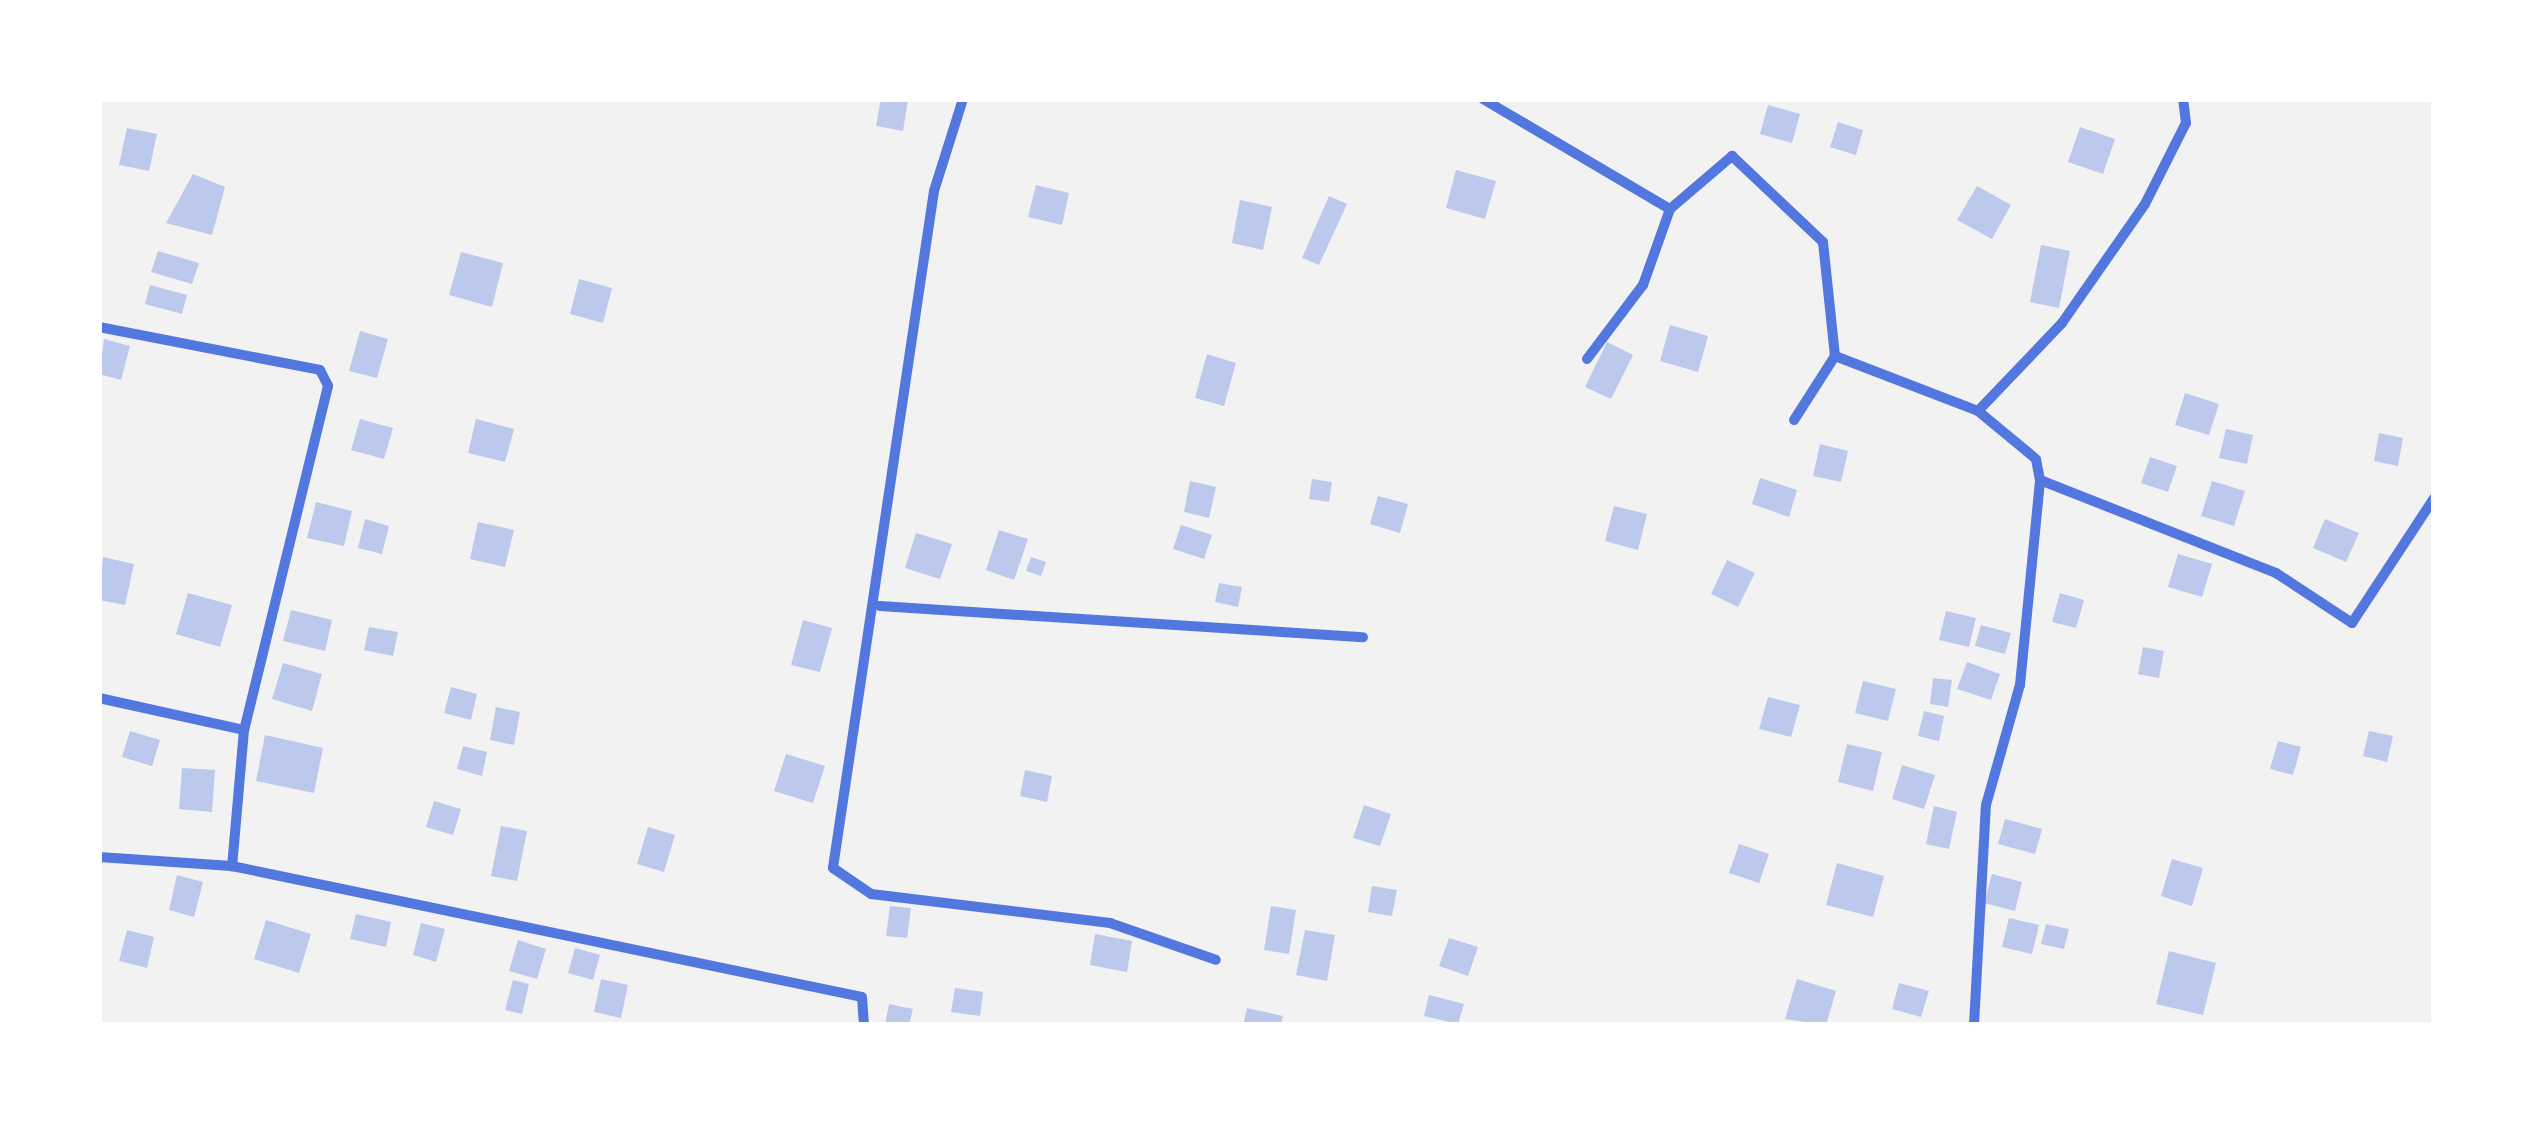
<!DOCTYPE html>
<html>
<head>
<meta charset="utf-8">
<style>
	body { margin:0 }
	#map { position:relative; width:2533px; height:1124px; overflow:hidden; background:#f2f2f2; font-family:Merriweather,serif }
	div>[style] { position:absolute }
	.building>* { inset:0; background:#bdc9ec }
	.minor>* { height:10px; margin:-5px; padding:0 5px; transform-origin:5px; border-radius:5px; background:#5277de }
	span { translate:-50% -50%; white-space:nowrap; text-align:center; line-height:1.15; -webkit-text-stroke:12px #fff; paint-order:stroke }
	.frame { position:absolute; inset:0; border:102px solid #fff; pointer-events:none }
</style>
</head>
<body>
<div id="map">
	<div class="building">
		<i style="clip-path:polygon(881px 99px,908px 100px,903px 131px,876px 126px)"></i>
		<i style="clip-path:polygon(1768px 105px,1800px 114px,1792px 143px,1760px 134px)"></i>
		<i style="clip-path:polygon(1838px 122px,1863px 130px,1856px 155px,1830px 147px)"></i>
		<i style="clip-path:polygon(2080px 127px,2115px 139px,2103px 174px,2068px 162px)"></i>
		<i style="clip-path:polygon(127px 128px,157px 134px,149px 171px,119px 165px)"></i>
		<i style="clip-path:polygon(1456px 170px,1496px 181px,1485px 219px,1446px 208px)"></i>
		<i style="clip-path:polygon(193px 174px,225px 187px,212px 235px,166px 223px)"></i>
		<i style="clip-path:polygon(1036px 185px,1069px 193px,1062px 225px,1028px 217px)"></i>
		<i style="clip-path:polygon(1977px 186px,2011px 205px,1992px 239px,1957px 220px)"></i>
		<i style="clip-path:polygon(1329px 196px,1347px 204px,1319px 265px,1302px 258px)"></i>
		<i style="clip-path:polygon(1240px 200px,1272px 207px,1263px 250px,1232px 243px)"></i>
		<i style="clip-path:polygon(2041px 245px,2070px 251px,2059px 308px,2030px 302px)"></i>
		<i style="clip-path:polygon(158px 251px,199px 263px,192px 284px,151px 272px)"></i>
		<i style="clip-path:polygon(461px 252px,503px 263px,492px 307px,449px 295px)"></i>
		<i style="clip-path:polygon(579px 279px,612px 288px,603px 323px,570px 314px)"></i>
		<i style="clip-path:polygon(150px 285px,187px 295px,182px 314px,145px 304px)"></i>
		<i style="clip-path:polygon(1670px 325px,1708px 336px,1698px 372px,1660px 361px)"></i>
		<i style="clip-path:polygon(360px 331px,388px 339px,377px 378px,349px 371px)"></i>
		<i style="clip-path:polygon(104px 339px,130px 346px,121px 380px,99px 374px)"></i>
		<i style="clip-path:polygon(1607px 342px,1633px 355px,1611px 399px,1585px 387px)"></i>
		<i style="clip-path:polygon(1207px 354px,1236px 363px,1224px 406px,1195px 398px)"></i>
		<i style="clip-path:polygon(2185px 393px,2219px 404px,2209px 435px,2175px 425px)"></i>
		<i style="clip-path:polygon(360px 419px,393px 428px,384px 459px,351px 450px)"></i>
		<i style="clip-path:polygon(476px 419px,514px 429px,505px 462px,468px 453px)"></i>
		<i style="clip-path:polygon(2226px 429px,2253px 435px,2247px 464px,2219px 458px)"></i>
		<i style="clip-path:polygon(2379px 433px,2403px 438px,2398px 466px,2374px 461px)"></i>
		<i style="clip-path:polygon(1820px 444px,1848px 451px,1841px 482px,1813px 476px)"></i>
		<i style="clip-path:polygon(2150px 457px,2177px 466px,2168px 492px,2141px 483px)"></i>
		<i style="clip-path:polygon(1760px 478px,1797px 490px,1789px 517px,1752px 504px)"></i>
		<i style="clip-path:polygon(1312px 479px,1332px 482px,1329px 502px,1309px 499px)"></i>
		<i style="clip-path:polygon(1190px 481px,1216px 487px,1209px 518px,1184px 512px)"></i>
		<i style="clip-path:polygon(2212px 481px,2245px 491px,2234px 526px,2201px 516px)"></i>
		<i style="clip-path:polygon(1378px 496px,1408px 504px,1400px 533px,1370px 524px)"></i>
		<i style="clip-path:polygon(316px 502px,352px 511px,344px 546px,307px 538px)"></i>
		<i style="clip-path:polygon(1614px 506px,1647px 514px,1638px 550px,1605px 541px)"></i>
		<i style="clip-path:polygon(365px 519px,389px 526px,382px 554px,358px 548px)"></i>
		<i style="clip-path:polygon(2325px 519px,2359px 533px,2346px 562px,2313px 548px)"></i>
		<i style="clip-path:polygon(478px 522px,514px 530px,505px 567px,470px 559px)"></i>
		<i style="clip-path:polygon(1181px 525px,1212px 535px,1204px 559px,1173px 549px)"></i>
		<i style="clip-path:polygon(999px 530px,1028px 539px,1014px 580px,986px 570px)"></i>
		<i style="clip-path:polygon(916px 533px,952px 544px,940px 579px,905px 568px)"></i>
		<i style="clip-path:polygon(2178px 554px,2212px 564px,2202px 597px,2168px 587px)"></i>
		<i style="clip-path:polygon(103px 557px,134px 564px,125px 605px,99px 600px)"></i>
		<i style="clip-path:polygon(1031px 557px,1046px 562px,1041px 576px,1026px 571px)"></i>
		<i style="clip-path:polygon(1727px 560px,1755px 573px,1738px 607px,1711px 594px)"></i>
		<i style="clip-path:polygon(1219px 583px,1242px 587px,1238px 607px,1215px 602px)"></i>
		<i style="clip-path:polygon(188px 593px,232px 605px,220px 647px,176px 634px)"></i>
		<i style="clip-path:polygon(2060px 593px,2084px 600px,2076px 628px,2052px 622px)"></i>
		<i style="clip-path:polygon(291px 610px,332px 620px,325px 651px,283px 641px)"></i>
		<i style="clip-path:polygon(1946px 611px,1976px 618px,1969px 647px,1939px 640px)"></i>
		<i style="clip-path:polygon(803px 620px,832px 628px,820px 672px,791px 665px)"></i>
		<i style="clip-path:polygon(1981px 625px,2011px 633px,2005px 654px,1975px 646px)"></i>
		<i style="clip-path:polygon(369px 627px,398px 632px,393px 656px,364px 650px)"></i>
		<i style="clip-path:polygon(2143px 647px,2164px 651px,2159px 678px,2138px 674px)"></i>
		<i style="clip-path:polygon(1967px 662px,2000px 674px,1991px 700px,1957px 689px)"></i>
		<i style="clip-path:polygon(283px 663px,322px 674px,312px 711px,272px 699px)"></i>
		<i style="clip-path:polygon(1933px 678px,1952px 680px,1948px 707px,1930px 704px)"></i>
		<i style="clip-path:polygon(1863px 681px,1896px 689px,1888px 721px,1855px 713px)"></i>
		<i style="clip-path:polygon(451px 687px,477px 694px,471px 720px,444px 713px)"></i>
		<i style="clip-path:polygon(1768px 697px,1800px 705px,1791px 737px,1759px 729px)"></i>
		<i style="clip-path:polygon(496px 707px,520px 712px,514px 745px,490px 740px)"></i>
		<i style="clip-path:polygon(1924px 711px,1944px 716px,1939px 741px,1918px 736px)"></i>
		<i style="clip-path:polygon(130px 731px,160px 740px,152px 766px,122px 757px)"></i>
		<i style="clip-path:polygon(2369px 731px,2393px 736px,2387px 762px,2363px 756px)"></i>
		<i style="clip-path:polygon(265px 735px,323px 748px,314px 793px,256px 781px)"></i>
		<i style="clip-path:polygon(2278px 741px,2301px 747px,2293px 775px,2270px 769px)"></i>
		<i style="clip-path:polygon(1847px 744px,1882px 752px,1873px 791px,1838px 782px)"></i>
		<i style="clip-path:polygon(463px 746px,487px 752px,482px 776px,457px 769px)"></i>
		<i style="clip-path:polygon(786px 754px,825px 766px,813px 803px,774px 791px)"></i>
		<i style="clip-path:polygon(1902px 765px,1935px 775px,1924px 809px,1892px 799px)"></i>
		<i style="clip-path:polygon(182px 768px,215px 770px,212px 812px,179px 809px)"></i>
		<i style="clip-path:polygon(1025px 770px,1052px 776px,1047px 802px,1020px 796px)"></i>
		<i style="clip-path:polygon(434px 801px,461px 809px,453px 835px,426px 827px)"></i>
		<i style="clip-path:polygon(1364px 805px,1391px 814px,1380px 846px,1353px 838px)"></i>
		<i style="clip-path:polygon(1934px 806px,1957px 812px,1949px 849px,1926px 844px)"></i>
		<i style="clip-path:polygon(2005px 819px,2042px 829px,2035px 854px,1998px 844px)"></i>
		<i style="clip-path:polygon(501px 826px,527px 831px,517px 881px,491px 876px)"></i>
		<i style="clip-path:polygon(648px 827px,675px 835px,664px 872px,637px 864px)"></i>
		<i style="clip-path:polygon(1739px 844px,1769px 854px,1759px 883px,1729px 873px)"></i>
		<i style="clip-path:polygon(2172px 859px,2203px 868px,2192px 906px,2161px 896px)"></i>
		<i style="clip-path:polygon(1837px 863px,1884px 876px,1873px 917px,1826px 905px)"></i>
		<i style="clip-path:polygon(1992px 874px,2022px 882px,2015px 911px,1984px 903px)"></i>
		<i style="clip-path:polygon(177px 875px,203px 882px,194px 917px,169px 910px)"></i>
		<i style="clip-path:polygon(1372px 886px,1397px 890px,1392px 916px,1368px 912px)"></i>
		<i style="clip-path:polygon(890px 906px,911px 908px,907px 938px,886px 936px)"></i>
		<i style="clip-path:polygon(1271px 906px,1296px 910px,1289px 954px,1264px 950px)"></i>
		<i style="clip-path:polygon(356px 914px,391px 922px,386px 947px,350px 939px)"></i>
		<i style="clip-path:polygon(2009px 918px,2039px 925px,2032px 954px,2002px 947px)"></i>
		<i style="clip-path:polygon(266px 920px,311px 934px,299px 973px,254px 959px)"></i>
		<i style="clip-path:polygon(421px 923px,445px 929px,436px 962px,413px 955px)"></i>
		<i style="clip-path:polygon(2046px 924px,2069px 929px,2064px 949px,2041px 944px)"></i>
		<i style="clip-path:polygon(127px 930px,154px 937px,147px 968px,119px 961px)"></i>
		<i style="clip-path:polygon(1305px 930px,1335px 935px,1327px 981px,1296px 975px)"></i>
		<i style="clip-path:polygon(1095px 934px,1132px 941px,1127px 972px,1090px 965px)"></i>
		<i style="clip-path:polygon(1449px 938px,1478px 947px,1468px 976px,1439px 966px)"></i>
		<i style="clip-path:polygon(518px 940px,546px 949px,537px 979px,509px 971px)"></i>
		<i style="clip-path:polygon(575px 948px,600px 955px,593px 980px,568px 973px)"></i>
		<i style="clip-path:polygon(2169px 951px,2216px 963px,2203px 1015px,2156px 1004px)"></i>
		<i style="clip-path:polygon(601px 979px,628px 985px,621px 1018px,594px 1012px)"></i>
		<i style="clip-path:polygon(1797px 979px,1836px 991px,1826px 1025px,1785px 1019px)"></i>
		<i style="clip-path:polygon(513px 980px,529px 984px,522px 1014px,505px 1010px)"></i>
		<i style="clip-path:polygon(1899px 983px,1929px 991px,1921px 1017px,1892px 1009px)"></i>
		<i style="clip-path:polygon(955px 988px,983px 992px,980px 1016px,951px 1012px)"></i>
		<i style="clip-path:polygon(1429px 995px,1464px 1004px,1458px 1024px,1424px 1016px)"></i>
		<i style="clip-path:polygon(889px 1004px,913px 1009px,909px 1025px,885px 1025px)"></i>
		<i style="clip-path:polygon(1247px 1008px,1283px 1016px,1281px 1025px,1243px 1025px)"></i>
	</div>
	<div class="minor">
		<i style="left:963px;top:99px;width:96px;rotate:107.5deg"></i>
		<i style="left:934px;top:191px;width:684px;rotate:98.49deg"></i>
		<i style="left:833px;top:868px;width:46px;rotate:34.4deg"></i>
		<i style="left:871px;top:894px;width:241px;rotate:6.9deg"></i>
		<i style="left:1110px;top:923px;width:112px;rotate:19.2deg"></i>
		<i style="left:1483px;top:99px;width:217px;rotate:30.5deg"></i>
		<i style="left:99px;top:327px;width:225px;rotate:11deg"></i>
		<i style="left:320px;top:370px;width:18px;rotate:63deg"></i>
		<i style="left:328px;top:386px;width:354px;rotate:103.7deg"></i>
		<i style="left:244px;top:730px;width:137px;rotate:95deg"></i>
		<i style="left:1835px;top:356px;width:153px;rotate:21deg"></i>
		<i style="left:1587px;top:359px;width:93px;rotate:-52.9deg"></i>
		<i style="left:1643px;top:285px;width:81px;rotate:-70.4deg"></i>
		<i style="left:1670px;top:209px;width:82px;rotate:-40.5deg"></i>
		<i style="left:1732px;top:156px;width:125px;rotate:43.4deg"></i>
		<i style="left:1823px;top:242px;width:115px;rotate:84deg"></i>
		<i style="left:1835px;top:356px;width:76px;rotate:122.6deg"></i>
		<i style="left:2040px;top:480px;width:254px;rotate:21.5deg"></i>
		<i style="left:2276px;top:573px;width:91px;rotate:33.3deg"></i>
		<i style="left:2352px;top:623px;width:149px;rotate:-56.7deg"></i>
		<i style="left:880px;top:606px;width:484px;rotate:3.7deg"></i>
		<i style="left:99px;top:698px;width:148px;rotate:12.4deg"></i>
		<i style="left:99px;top:857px;width:133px;rotate:3.9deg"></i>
		<i style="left:232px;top:866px;width:643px;rotate:11.75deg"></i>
		<i style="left:862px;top:997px;width:28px;rotate:86deg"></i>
		<i style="left:1974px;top:1025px;width:220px;rotate:-86.9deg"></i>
		<i style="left:1986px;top:805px;width:125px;rotate:-74.2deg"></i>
		<i style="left:2020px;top:685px;width:206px;rotate:-84.4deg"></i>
		<i style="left:2040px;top:480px;width:21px;rotate:-101deg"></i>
		<i style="left:2036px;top:459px;width:75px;rotate:-140.4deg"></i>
		<i style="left:1978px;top:411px;width:122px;rotate:-46.3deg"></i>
		<i style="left:2062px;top:323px;width:145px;rotate:-55.1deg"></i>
		<i style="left:2145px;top:204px;width:91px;rotate:-63.2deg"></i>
		<i style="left:2186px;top:123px;width:24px;rotate:-97deg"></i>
	</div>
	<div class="frame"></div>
</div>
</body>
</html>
